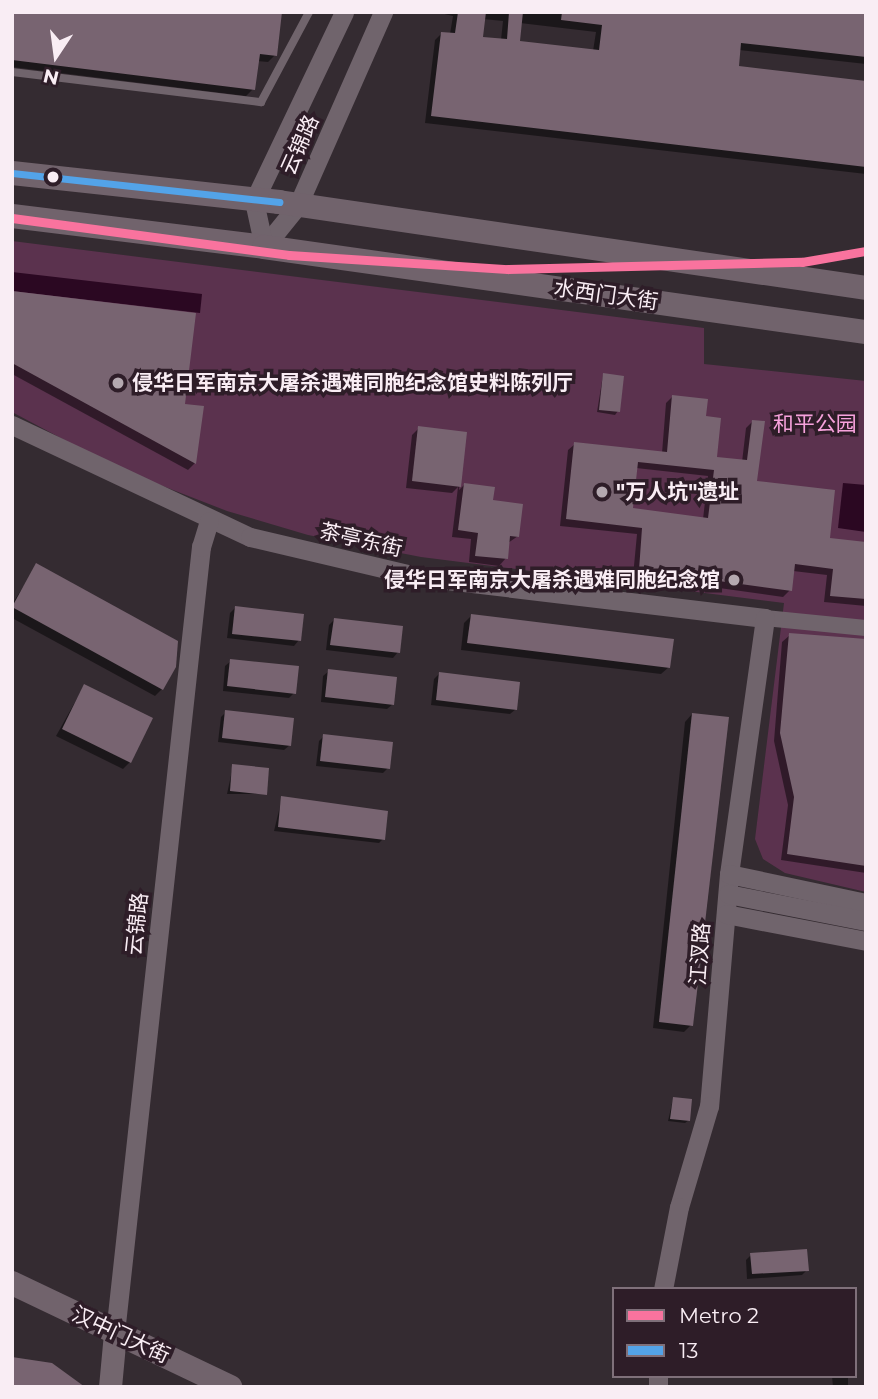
<!DOCTYPE html>
<html>
<head>
<meta charset="utf-8">
<style>
	body { margin:0 }
	#map { position:relative; width:878px; height:1399px; overflow:hidden; background:#342b31; font-family:Montserrat,"Noto Sans SC",sans-serif }
	div>[style] { position:absolute }
	.green>* { inset:0; background:#5b324e }
	.water>* { inset:0; background:#2b0822 }
	.shadow>* { inset:0; background:#0007 }
	.building>* { inset:0; background:#786471 }
	.service>* { height:8px; margin:-4px; padding:0 4px; transform-origin:4px; border-radius:4px; background:#70646c }
	.minor>* { height:16px; margin:-8px; padding:0 8px; transform-origin:8px; border-radius:8px; background:#70646c }
	.tertiary>* { height:19px; margin:-9.5px; padding:0 9.5px; transform-origin:9.5px; border-radius:9.5px; background:#70646c }
	.secondary>* { height:23px; margin:-11.5px; padding:0 11.5px; transform-origin:11.5px; border-radius:11.5px; background:#73666e }
	.primary>* { height:24px; margin:-12px; padding:0 12px; transform-origin:12px; border-radius:12px; background:#71636c }
	.bus-1>* { height:7px; margin:-3.5px; padding:0 3.5px; transform-origin:3.5px; border-radius:3.5px; background:#53a3e8 }
	.metro-1>* { height:9px; margin:-4.5px; padding:0 4.5px; transform-origin:4.5px; border-radius:4.5px; background:#f9739e }
	.dots>* { width:19px; height:19px; translate:-50% -50%; box-sizing:border-box; border:4px solid #2e1d28; border-radius:50% }
	span { translate:-50% -50%; white-space:nowrap; text-align:center; line-height:1.15; -webkit-text-stroke:7px #2e1d28; paint-order:stroke }
	.street-label { font-size:21px; color:#f9edf4 }
	.poi-label { font-size:21px; color:#f9edf4; font-weight:700 }
	.left { translate:0 -50%; text-align:left }
	.right { translate:-100% -50%; text-align:right }
	.park-label { font-size:21px; color:#f7a2dc }
	.frame { position:absolute; inset:0; border:14px solid #f9edf4; pointer-events:none }
	.legend { position:absolute; left:612px; top:1287px; width:245px; height:91px; box-sizing:border-box; background:#2e1d28; border:2px solid #7f707a; margin:0; padding:9px 12px; list-style:none; font-size:21px; color:#f9edf4 }
	.legend li { display:flex; align-items:center; gap:14px; height:35px }
	.legend b { width:35px; border:2px solid #7f707a }
	.north { position:absolute; left:21px; top:21px; width:70px; height:70px; -webkit-text-stroke:5px #2e1d28; paint-order:stroke; rotate:193deg; font-size:19px; font-weight:700; line-height:28px; text-align:center; color:#f9edf4 }
	.north::after { content:''; display:block; margin:auto; width:24px; height:32px; background:#f9edf4; clip-path:polygon(50% 0,100% 100%,50% 72%,0 100%) }
</style>
</head>
<body>
<div id="map">
	<div class="green">
		<i style="clip-path:polygon(12px 241px,704px 328px,704px 364px,866px 381px,866px 892px,785px 873px,763px 859px,755px 839px,784px 603px,421px 557px,308px 535px,227px 511px,119px 469px,12px 412px)"></i>
	</div>
	<div class="water">
		<i style="clip-path:polygon(12px 272px,202px 294px,200px 313px,12px 291px)"></i>
		<i style="clip-path:polygon(843px 483px,866px 485px,866px 532px,838px 528px)"></i>
	</div>
	<div class="shadow">
		<i style="clip-path:polygon(12px 12px,275px 55px,268px 62px,257px 61px,253px 89px,246px 96px,12px 67px)"></i>
		<i style="clip-path:polygon(evenodd,436px 12px,832px 12px,866px 16px,866px 64px,739px 50px,737px 68px,866px 83px,866px 174px,425px 123px,435px 40px,442px 33px,450px 34px,453px 16px,436px 12px,483px 19px,503px 21px,501px 40px,481px 38px,483px 19px,436px 12px,520px 23px,596px 32px,593px 51px,518px 42px,520px 23px)"></i>
		<i style="clip-path:polygon(12px 293px,195px 463px,188px 470px,12px 374px)"></i>
		<i style="clip-path:polygon(603px 375px,618px 411px,615px 415px,597px 412px)"></i>
		<i style="clip-path:polygon(evenodd,673px 396px,704px 418px,715px 458px,742px 462px,746px 428px,753px 421px,755px 483px,828px 539px,866px 544px,866px 606px,824px 602px,827px 575px,793px 571px,790px 590px,783px 597px,633px 576px,637px 534px,560px 526px,568px 450px,575px 444px,662px 453px,666px 403px,673px 396px,636px 468px,708px 476px,703px 519px,631px 509px,636px 468px)"></i>
		<i style="clip-path:polygon(419px 428px,466px 433px,459px 490px,464px 485px,518px 536px,508px 543px,506px 558px,499px 566px,469px 562px,471px 539px,452px 537px,458px 487px,452px 493px,406px 488px,412px 435px)"></i>
		<i style="clip-path:polygon(37px 566px,162px 689px,155px 696px,12px 618px,12px 604px)"></i>
		<i style="clip-path:polygon(235px 608px,299px 640px,294px 646px,227px 638px,230px 613px)"></i>
		<i style="clip-path:polygon(471px 616px,669px 667px,661px 674px,461px 650px,464px 623px)"></i>
		<i style="clip-path:polygon(334px 620px,398px 652px,393px 658px,326px 650px,329px 625px)"></i>
		<i style="clip-path:polygon(790px 635px,866px 641px,866px 873px,781px 860px,788px 805px,774px 741px,782px 642px)"></i>
		<i style="clip-path:polygon(231px 661px,294px 693px,289px 698px,223px 691px,225px 666px)"></i>
		<i style="clip-path:polygon(329px 671px,393px 704px,387px 709px,321px 702px,323px 676px)"></i>
		<i style="clip-path:polygon(439px 674px,516px 709px,510px 714px,431px 705px,434px 679px)"></i>
		<i style="clip-path:polygon(84px 686px,130px 762px,123px 769px,56px 736px)"></i>
		<i style="clip-path:polygon(226px 712px,290px 745px,284px 750px,218px 742px,221px 717px)"></i>
		<i style="clip-path:polygon(692px 714px,691px 1025px,684px 1032px,653px 1028px,685px 722px)"></i>
		<i style="clip-path:polygon(324px 736px,388px 768px,383px 773px,316px 766px,319px 741px)"></i>
		<i style="clip-path:polygon(233px 766px,265px 794px,227px 794px)"></i>
		<i style="clip-path:polygon(282px 798px,383px 839px,379px 843px,274px 831px)"></i>
		<i style="clip-path:polygon(673px 1099px,689px 1120px,685px 1123px,668px 1121px)"></i>
		<i style="clip-path:polygon(751px 1255px,807px 1270px,802px 1275px,747px 1279px,746px 1260px)"></i>
		<i style="clip-path:polygon(832px 1376px,848px 1376px,848px 1387px,833px 1387px)"></i>
	</div>
	<div class="building">
		<i style="clip-path:polygon(12px 12px,282px 12px,277px 56px,260px 54px,255px 90px,12px 60px)"></i>
		<i style="clip-path:polygon(458px 12px,486px 12px,483px 37px,507px 39px,509px 12px,523px 12px,520px 41px,599px 50px,602px 25px,561px 20px,562px 12px,866px 14px,866px 57px,741px 43px,739px 66px,866px 81px,866px 167px,431px 116px,441px 32px,455px 33px)"></i>
		<i style="clip-path:polygon(12px 291px,196px 313px,185px 404px,204px 406px,196px 464px,12px 363px)"></i>
		<i style="clip-path:polygon(603px 373px,624px 376px,620px 412px,599px 410px)"></i>
		<i style="clip-path:polygon(evenodd,672px 395px,708px 399px,706px 416px,721px 418px,717px 457px,747px 460px,752px 420px,765px 421px,757px 481px,835px 490px,830px 538px,866px 542px,866px 599px,830px 596px,833px 569px,795px 564px,792px 591px,639px 570px,642px 528px,566px 519px,574px 442px,667px 452px,672px 395px,638px 462px,714px 470px,708px 518px,633px 508px,638px 462px)"></i>
		<i style="clip-path:polygon(418px 426px,467px 432px,461px 487px,412px 481px)"></i>
		<i style="clip-path:polygon(464px 483px,495px 487px,493px 500px,523px 504px,519px 537px,510px 536px,508px 559px,475px 556px,478px 533px,458px 530px)"></i>
		<i style="clip-path:polygon(36px 563px,178px 641px,176px 667px,163px 690px,12px 607px)"></i>
		<i style="clip-path:polygon(235px 606px,304px 614px,301px 641px,232px 634px)"></i>
		<i style="clip-path:polygon(471px 614px,674px 639px,670px 668px,467px 643px)"></i>
		<i style="clip-path:polygon(334px 618px,403px 626px,400px 653px,330px 645px)"></i>
		<i style="clip-path:polygon(789px 633px,866px 639px,866px 866px,787px 854px,794px 797px,780px 733px)"></i>
		<i style="clip-path:polygon(230px 659px,299px 666px,296px 694px,227px 686px)"></i>
		<i style="clip-path:polygon(328px 669px,397px 677px,394px 705px,325px 697px)"></i>
		<i style="clip-path:polygon(439px 672px,520px 682px,517px 710px,436px 700px)"></i>
		<i style="clip-path:polygon(84px 684px,153px 718px,131px 763px,62px 729px)"></i>
		<i style="clip-path:polygon(225px 710px,294px 718px,291px 746px,222px 738px)"></i>
		<i style="clip-path:polygon(692px 713px,729px 717px,693px 1026px,659px 1022px)"></i>
		<i style="clip-path:polygon(323px 734px,393px 742px,390px 769px,320px 761px)"></i>
		<i style="clip-path:polygon(232px 764px,269px 768px,267px 795px,230px 791px)"></i>
		<i style="clip-path:polygon(281px 796px,388px 811px,385px 840px,278px 827px)"></i>
		<i style="clip-path:polygon(673px 1097px,692px 1099px,690px 1121px,670px 1119px)"></i>
		<i style="clip-path:polygon(807px 1249px,809px 1271px,752px 1274px,750px 1253px)"></i>
		<i style="clip-path:polygon(12px 1357px,52px 1363px,85px 1387px,12px 1387px)"></i>
	</div>
	<div class="service">
		<i style="left:12px;top:72px;width:251px;rotate:6.9deg"></i>
		<i style="left:261px;top:102px;width:102px;rotate:-61.9deg"></i>
	</div>
	<div class="minor">
		<i style="left:765px;top:618px;width:101px;rotate:5.7deg"></i>
	</div>
	<div class="tertiary">
		<i style="left:264px;top:247px;width:54px;rotate:-51deg"></i>
		<i style="left:298px;top:205px;width:211px;rotate:-66.2deg"></i>
		<i style="left:264px;top:247px;width:47px;rotate:-102.3deg"></i>
		<i style="left:254px;top:201px;width:209px;rotate:-64.5deg"></i>
		<i style="left:12px;top:425px;width:263px;rotate:25.2deg"></i>
		<i style="left:250px;top:537px;width:176px;rotate:13.2deg"></i>
		<i style="left:421px;top:577px;width:346px;rotate:6.8deg"></i>
		<i style="left:765px;top:618px;width:259px;rotate:98deg"></i>
		<i style="left:729px;top:874px;width:233px;rotate:94.9deg"></i>
		<i style="left:709px;top:1106px;width:105px;rotate:106.5deg"></i>
		<i style="left:679px;top:1207px;width:84px;rotate:101deg"></i>
		<i style="left:729px;top:874px;width:140px;rotate:12deg"></i>
		<i style="left:728px;top:894px;width:141px;rotate:11.1deg"></i>
		<i style="left:726px;top:914px;width:143px;rotate:10.9deg"></i>
		<i style="left:115px;top:1333px;width:791px;rotate:-83.76deg"></i>
		<i style="left:201px;top:547px;width:27px;rotate:-73deg"></i>
		<i style="left:658px;top:1376px;width:11px;rotate:90deg"></i>
	</div>
	<div class="secondary">
		<i style="left:110px;top:1387px;width:54px;rotate:-84.7deg"></i>
	</div>
	<div class="primary">
		<i style="left:12px;top:173px;width:269px;rotate:6.2deg"></i>
		<i style="left:279px;top:202px;width:593px;rotate:8.33deg"></i>
		<i style="left:12px;top:216px;width:254px;rotate:7deg"></i>
		<i style="left:264px;top:247px;width:608px;rotate:8.04deg"></i>
		<i style="left:12px;top:1283px;width:242px;rotate:25.5deg"></i>
	</div>
	<div class="bus-1">
		<i style="left:12px;top:173px;width:269px;rotate:6.2deg"></i>
	</div>
	<div class="metro-1">
		<i style="left:12px;top:218px;width:279px;rotate:7.6deg"></i>
		<i style="left:289px;top:255px;width:219px;rotate:3.7deg"></i>
		<i style="left:508px;top:269px;width:294px;rotate:-1.4deg"></i>
		<i style="left:802px;top:262px;width:65px;rotate:-9.8deg"></i>
	</div>
	<div class="dots">
		<i style="left:53px;top:177px;background:#f9edf4"></i>
		<i style="left:118px;top:383px;background:#b4a9b0"></i>
		<i style="left:602px;top:492px;background:#b4a9b0"></i>
		<i style="left:734px;top:580px;background:#b4a9b0"></i>
	</div>
	<div class="street-label">
		<span style="left:300px;top:145px;rotate:-66deg">云锦路</span>
		<span style="left:606px;top:295px;rotate:8deg">水西门大街</span>
		<span style="left:361px;top:540px;rotate:13deg">茶亭东街</span>
		<span style="left:137px;top:924px;rotate:-84deg">云锦路</span>
		<span style="left:700px;top:954px;rotate:-86deg">江汊路</span>
		<span style="left:121px;top:1335px;rotate:25deg">汉中门大街</span>
	</div>
	<div class="poi-label">
		<span class="left" style="left:132px;top:383px">侵华日军南京大屠杀遇难同胞纪念馆史料陈列厅</span>
		<span class="left" style="left:616px;top:492px">"万人坑"遗址</span>
		<span class="right" style="left:720px;top:580px">侵华日军南京大屠杀遇难同胞纪念馆</span>
	</div>
	<div class="park-label">
		<span style="left:815px;top:424px">和平公园</span>
	</div>
	<div class="frame"></div>
	<ul class="legend">
	<li><b style="height:9px;background:#f9739e"></b>Metro 2</li>
	<li><b style="height:9px;background:#53a3e8"></b>13</li>
	</ul>
	<div class="north">N</div>
</div>
</body>
</html>
